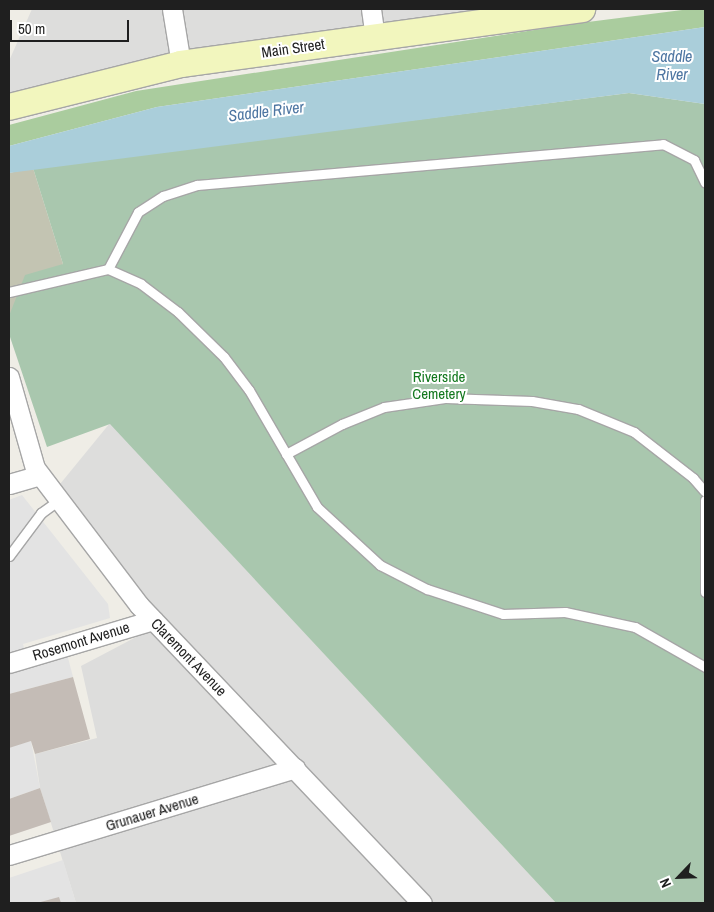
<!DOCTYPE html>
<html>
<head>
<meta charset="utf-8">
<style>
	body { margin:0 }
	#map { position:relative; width:714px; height:912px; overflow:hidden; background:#efede6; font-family:"Archivo Narrow",sans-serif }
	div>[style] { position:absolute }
	.residential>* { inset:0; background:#dddddc }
	.construction>* { inset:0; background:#c3c4b2 }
	.forest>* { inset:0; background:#aacc9e }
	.cemetery>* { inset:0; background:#a9c7ae }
	.parking>* { inset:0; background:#e3e3e3 }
	.water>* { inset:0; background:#aaceda }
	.building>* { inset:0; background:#c4bcb6 }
	.roads { filter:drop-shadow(1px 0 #a6a6a6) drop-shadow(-1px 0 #a6a6a6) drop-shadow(0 1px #a6a6a6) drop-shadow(0 -1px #a6a6a6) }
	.lane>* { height:9px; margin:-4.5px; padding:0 4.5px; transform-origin:4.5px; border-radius:4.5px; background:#fff }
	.street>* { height:19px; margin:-9.5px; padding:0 9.5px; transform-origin:9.5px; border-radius:9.5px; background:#fff }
	.secondary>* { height:26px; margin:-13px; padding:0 13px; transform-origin:13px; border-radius:13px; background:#f2f6be }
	span { translate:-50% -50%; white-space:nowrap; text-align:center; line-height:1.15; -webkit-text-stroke:4px #fff; paint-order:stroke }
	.street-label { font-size:15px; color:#1f1f1f }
	.park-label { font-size:15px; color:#13781e }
	.water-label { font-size:16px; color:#4e76a2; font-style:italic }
	.frame { position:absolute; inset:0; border:10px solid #1f1f1f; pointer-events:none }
	.north { position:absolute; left:654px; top:852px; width:50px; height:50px; -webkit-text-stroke:4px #fff; paint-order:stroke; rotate:246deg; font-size:14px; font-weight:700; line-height:20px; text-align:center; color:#1f1f1f }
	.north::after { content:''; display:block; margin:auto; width:18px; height:22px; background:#1f1f1f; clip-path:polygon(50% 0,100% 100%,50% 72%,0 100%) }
	.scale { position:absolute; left:10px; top:20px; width:119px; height:22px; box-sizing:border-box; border:2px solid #1f1f1f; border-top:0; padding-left:6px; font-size:15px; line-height:18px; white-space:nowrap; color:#1f1f1f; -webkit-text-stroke:4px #fff; paint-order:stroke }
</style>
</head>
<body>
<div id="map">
	<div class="residential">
		<i style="clip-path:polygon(32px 9px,480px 9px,217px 50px,9px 96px,9px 61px)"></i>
		<i style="clip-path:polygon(110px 423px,556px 903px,76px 903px,40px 788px,35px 754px,97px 738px,81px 666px,159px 625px,56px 489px)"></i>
	</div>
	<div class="construction">
		<i style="clip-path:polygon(33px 168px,63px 264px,9px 316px,9px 173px)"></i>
	</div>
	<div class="forest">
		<i style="clip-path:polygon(690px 9px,705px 9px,705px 27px,157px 107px,9px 146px,9px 125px,136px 91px,580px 23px)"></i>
	</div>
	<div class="cemetery">
		<i style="clip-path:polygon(629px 93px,705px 104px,705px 903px,556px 903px,110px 424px,47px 447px,9px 334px,9px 316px,25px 275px,63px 264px,33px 168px)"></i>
	</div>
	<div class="parking">
		<i style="clip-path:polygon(22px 495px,108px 604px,110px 618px,23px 644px,26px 656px,9px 662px,9px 500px)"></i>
		<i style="clip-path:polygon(67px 654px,73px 677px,9px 694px,9px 671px)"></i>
		<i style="clip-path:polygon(31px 741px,40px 788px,9px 799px,9px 747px)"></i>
		<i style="clip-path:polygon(63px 860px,76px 903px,9px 903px,9px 878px)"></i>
	</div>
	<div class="water">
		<i style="clip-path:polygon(705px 27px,705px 104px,629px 93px,9px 173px,9px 146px,157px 107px)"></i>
	</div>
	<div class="building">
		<i style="clip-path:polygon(73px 677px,90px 739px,35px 754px,31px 741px,9px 748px,9px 694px)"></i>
		<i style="clip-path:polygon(40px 788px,51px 822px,9px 836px,9px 799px)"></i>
		<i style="clip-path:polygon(59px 897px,61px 903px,37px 903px)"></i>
	</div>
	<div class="roads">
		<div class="lane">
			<i style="left:108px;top:269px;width:64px;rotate:-62.2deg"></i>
			<i style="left:138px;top:212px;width:30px;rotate:-33deg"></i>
			<i style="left:163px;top:196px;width:36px;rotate:-18deg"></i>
			<i style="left:197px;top:185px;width:468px;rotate:-5deg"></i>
			<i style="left:663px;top:144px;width:35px;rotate:27deg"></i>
			<i style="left:694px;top:160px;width:25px;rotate:64deg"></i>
			<i style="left:9px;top:292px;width:102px;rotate:-13.1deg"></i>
			<i style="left:108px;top:269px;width:36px;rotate:24deg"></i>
			<i style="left:141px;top:284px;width:46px;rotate:37.1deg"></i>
			<i style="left:178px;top:312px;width:64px;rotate:44.4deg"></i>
			<i style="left:224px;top:357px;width:41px;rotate:52.9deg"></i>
			<i style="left:249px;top:390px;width:135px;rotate:59.8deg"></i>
			<i style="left:317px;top:507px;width:86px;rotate:42.6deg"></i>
			<i style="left:380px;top:565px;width:53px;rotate:27.1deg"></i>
			<i style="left:427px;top:589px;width:80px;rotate:18.2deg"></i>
			<i style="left:503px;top:614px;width:62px;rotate:-1.8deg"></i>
			<i style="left:565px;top:612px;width:72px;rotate:12.1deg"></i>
			<i style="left:635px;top:627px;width:81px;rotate:29.7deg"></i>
			<i style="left:286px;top:454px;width:64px;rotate:-28.2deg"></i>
			<i style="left:342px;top:424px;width:45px;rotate:-22deg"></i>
			<i style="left:384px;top:407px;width:63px;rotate:-8.3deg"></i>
			<i style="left:446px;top:398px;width:86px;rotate:2deg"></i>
			<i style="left:532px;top:401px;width:47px;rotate:9.9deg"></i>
			<i style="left:578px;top:409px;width:61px;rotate:22.3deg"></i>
			<i style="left:634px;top:432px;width:75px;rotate:37.9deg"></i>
			<i style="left:693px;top:478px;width:18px;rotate:49deg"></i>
			<i style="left:705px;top:500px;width:92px;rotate:90deg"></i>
			<i style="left:9px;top:556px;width:54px;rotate:-53.3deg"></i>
			<i style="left:41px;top:513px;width:22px;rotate:-36deg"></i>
		</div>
		<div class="street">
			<i style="left:172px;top:9px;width:56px;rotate:80.7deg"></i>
			<i style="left:371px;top:9px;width:28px;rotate:82deg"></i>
			<i style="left:9px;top:377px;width:95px;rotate:74.1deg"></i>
			<i style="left:35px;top:468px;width:172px;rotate:52.8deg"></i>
			<i style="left:139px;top:605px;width:411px;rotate:46.5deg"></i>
			<i style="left:9px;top:484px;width:32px;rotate:-16deg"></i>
			<i style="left:9px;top:663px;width:150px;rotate:-16.6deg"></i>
			<i style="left:9px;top:855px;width:299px;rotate:-16.9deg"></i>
		</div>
		<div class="secondary">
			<i style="left:9px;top:107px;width:177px;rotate:-14deg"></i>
			<i style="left:181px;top:64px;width:405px;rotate:-7.8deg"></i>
		</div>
	</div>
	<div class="street-label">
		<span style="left:293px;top:48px;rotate:-8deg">Main Street</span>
		<span style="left:81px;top:641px;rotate:-17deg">Rosemont Avenue</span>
		<span style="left:189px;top:657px;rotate:46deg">Claremont Avenue</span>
		<span style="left:152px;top:812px;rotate:-17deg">Grunauer Avenue</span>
	</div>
	<div class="park-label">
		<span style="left:439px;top:385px">Riverside<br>Cemetery</span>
	</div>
	<div class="water-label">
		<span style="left:672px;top:65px">Saddle<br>River</span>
		<span style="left:266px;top:111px;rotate:-7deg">Saddle River</span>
	</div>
	<div class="frame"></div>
	<div class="north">N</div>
	<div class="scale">50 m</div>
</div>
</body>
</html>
